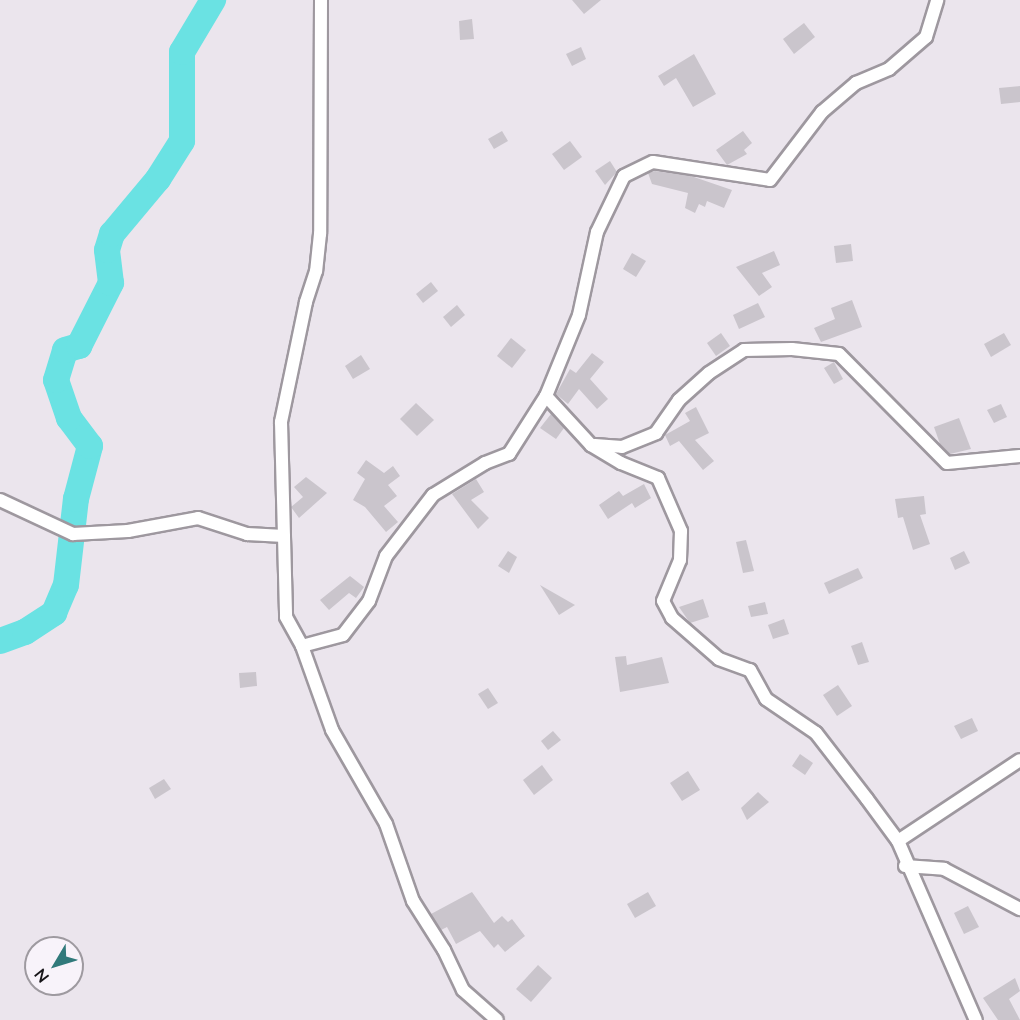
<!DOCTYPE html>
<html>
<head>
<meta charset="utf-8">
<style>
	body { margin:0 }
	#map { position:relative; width:1020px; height:1020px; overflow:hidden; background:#ebe5ed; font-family:Lato,sans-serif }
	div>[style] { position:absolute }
	.river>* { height:26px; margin:-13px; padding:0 13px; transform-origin:13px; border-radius:13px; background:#6ae2e3 }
	.building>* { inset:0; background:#cac5cc }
	.roads { filter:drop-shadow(2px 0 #9e989f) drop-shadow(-2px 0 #9e989f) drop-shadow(0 2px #9e989f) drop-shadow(0 -2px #9e989f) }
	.minor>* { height:12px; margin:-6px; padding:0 6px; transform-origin:6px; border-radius:6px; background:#fff }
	span { translate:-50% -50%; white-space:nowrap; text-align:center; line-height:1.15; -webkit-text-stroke:4.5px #f8f3fa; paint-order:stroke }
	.north { position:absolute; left:24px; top:936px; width:60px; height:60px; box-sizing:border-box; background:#f8f3fa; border:2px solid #9e9aa0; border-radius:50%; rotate:232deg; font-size:16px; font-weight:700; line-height:24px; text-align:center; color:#171518 }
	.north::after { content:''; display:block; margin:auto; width:21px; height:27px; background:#317a7b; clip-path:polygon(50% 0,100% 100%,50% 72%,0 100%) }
</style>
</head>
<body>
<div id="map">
	<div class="river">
		<i style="left:0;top:641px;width:27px;rotate:-20deg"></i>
		<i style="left:25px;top:632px;width:35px;rotate:-33deg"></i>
		<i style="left:54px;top:613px;width:30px;rotate:-67deg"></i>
		<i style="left:66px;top:585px;width:87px;rotate:-83.4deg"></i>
		<i style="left:76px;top:499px;width:55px;rotate:-75.2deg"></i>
		<i style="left:90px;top:446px;width:35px;rotate:-127deg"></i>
		<i style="left:69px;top:418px;width:40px;rotate:-108.9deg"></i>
		<i style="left:56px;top:380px;width:31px;rotate:-73deg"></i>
		<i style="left:65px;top:350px;width:15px;rotate:-16deg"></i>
		<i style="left:79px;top:346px;width:71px;rotate:-63.1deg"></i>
		<i style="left:111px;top:283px;width:33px;rotate:-97deg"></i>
		<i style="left:107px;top:250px;width:17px;rotate:-73deg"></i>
		<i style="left:112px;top:234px;width:72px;rotate:-50.1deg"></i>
		<i style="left:158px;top:179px;width:45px;rotate:-57.7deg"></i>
		<i style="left:182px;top:141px;width:89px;rotate:-90deg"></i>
		<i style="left:182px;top:52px;width:61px;rotate:-59.2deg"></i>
	</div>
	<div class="building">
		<i style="clip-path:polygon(572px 0,601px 0,584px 14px)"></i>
		<i style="clip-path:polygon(472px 19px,474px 39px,460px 40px,459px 21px)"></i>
		<i style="clip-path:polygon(804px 23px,815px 37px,794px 54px,783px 39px)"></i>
		<i style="clip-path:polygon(581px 47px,586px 59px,572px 66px,566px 54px)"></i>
		<i style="clip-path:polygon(694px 54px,716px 94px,693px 107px,676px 78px,664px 86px,658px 76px)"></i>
		<i style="clip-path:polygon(1020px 86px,1020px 102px,1001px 104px,999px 88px)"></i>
		<i style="clip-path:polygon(502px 131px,508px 141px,494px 149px,488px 139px)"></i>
		<i style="clip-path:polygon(743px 131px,752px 143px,744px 150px,747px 154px,727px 165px,716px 150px)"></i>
		<i style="clip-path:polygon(570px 141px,582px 157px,564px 170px,552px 154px)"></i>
		<i style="clip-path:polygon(610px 161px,617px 172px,605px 185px,595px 171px)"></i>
		<i style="clip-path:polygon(655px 171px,691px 176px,732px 190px,724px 208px,707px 201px,705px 207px,699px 204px,695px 213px,685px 208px,688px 193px,652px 184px,648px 173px)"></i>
		<i style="clip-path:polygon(851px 244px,853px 261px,836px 263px,834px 246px)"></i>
		<i style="clip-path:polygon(774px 251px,780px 265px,762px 273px,772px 287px,759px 296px,736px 267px)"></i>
		<i style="clip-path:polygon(632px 253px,646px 261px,636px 277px,623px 269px)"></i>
		<i style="clip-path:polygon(431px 282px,438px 291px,423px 303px,416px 294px)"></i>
		<i style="clip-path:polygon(852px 300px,862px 327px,821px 342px,814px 328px,835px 319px,831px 308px)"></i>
		<i style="clip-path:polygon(758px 303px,765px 317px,739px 329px,733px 315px)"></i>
		<i style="clip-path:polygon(457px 305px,465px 315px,451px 327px,443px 317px)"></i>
		<i style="clip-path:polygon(721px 333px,730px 346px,716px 356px,707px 343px)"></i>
		<i style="clip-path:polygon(1004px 333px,1011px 345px,991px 357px,984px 344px)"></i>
		<i style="clip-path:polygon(511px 338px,526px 350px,512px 368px,497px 356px)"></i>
		<i style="clip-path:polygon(592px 353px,604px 362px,590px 379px,608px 399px,597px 409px,579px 389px,568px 404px,556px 394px,570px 369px,576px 373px)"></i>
		<i style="clip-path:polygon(361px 355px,370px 369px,353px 379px,345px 366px)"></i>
		<i style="clip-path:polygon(834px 362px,843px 379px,834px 384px,824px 368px)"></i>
		<i style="clip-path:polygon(416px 403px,434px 420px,417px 436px,400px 419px)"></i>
		<i style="clip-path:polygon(1001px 404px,1007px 417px,994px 423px,987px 410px)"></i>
		<i style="clip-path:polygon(696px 407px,709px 433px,695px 440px,714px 461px,703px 470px,679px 441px,670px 446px,665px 435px,690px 421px,685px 413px)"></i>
		<i style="clip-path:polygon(551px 414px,564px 428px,556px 439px,540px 428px)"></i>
		<i style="clip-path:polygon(959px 418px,971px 449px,950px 454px,940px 444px,934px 427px)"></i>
		<i style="clip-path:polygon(366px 460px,384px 473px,393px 466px,400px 476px,388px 485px,397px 496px,384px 506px,398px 522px,386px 532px,365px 507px,353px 500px,365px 479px,357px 473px)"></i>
		<i style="clip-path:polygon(306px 477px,327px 493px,299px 518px,291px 507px,303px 497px,294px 487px)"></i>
		<i style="clip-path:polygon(476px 479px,484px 492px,471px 500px,489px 518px,478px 529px,452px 494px)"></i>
		<i style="clip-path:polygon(644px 484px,651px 498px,635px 508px,632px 503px,608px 519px,599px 505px,619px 491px,623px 496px)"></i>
		<i style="clip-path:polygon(924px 496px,926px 514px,920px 515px,930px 544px,913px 550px,903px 517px,898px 518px,895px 499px)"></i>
		<i style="clip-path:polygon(746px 540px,754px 571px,743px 573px,736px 542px)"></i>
		<i style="clip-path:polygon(508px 551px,517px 557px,509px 573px,498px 566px)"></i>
		<i style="clip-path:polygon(964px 551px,970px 563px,955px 570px,950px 558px)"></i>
		<i style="clip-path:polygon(858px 568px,863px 578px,829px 594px,824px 583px)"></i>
		<i style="clip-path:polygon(350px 576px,364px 587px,356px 598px,349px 593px,329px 610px,320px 600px)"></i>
		<i style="clip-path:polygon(540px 585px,575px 605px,559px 615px)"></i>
		<i style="clip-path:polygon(703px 599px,709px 617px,690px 623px,679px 607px)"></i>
		<i style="clip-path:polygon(765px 602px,768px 614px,751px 617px,748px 606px)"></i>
		<i style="clip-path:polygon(784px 619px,789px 634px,773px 639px,768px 625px)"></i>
		<i style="clip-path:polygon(862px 642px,869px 662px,858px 665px,851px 646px)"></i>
		<i style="clip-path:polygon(626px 656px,627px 665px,662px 657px,669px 683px,620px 692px,615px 657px)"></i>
		<i style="clip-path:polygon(256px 672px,257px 686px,240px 688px,239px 673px)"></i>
		<i style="clip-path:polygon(838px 685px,852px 706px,837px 716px,823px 695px)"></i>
		<i style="clip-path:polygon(488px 688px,498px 703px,488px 709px,478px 694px)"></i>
		<i style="clip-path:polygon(972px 718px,978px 731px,961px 739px,954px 726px)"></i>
		<i style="clip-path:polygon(553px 731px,561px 740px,548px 750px,541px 741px)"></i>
		<i style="clip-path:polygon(800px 754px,813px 763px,805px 775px,792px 766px)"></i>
		<i style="clip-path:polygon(542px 765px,553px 780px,534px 795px,523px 780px)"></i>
		<i style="clip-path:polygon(688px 771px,700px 790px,682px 801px,670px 783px)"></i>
		<i style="clip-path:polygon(164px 779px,171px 789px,155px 799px,149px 788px)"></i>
		<i style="clip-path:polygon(758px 792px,769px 802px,747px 820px,741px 808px)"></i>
		<i style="clip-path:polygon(472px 892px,494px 923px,502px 916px,508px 922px,512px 919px,525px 936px,505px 952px,498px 944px,494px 948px,480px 931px,456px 944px,447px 927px,441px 930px,431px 914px)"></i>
		<i style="clip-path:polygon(648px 892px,656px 906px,635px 918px,627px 904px)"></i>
		<i style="clip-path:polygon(968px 906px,979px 927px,964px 934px,954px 913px)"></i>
		<i style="clip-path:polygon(538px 965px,552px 978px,531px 1002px,516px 989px)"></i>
		<i style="clip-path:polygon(1015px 978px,1020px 991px,1009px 999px,1020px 1020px,998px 1020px,983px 998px)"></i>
	</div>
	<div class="roads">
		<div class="minor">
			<i style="left:321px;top:0;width:234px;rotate:90.2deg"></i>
			<i style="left:320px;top:234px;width:37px;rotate:96deg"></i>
			<i style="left:316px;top:271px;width:33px;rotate:108deg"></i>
			<i style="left:306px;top:302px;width:123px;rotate:101.8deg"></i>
			<i style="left:281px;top:422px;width:195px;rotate:88.5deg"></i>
			<i style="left:286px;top:617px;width:33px;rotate:61deg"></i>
			<i style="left:302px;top:646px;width:89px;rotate:70.3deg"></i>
			<i style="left:332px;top:730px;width:108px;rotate:60.1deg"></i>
			<i style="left:386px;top:824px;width:82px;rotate:70.7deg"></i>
			<i style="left:413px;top:901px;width:58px;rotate:57.7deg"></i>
			<i style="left:444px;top:950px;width:44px;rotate:64.6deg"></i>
			<i style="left:463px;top:990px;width:45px;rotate:41.4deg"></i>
			<i style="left:546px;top:396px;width:67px;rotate:47.4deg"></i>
			<i style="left:591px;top:445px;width:35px;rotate:31deg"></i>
			<i style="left:621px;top:463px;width:40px;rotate:22deg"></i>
			<i style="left:658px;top:478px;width:58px;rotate:66.5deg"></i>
			<i style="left:681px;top:531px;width:29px;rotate:92deg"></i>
			<i style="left:680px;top:560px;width:44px;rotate:112.5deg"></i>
			<i style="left:663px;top:601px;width:19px;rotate:62deg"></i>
			<i style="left:672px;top:618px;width:62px;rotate:41.1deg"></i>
			<i style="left:719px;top:659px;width:33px;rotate:20deg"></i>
			<i style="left:750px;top:670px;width:33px;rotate:61deg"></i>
			<i style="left:766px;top:699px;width:60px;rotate:34.2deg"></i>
			<i style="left:816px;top:733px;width:83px;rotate:52.3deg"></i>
			<i style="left:867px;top:799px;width:52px;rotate:53.6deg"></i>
			<i style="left:898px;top:841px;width:195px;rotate:66.5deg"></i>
			<i style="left:595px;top:445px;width:27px;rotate:4deg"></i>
			<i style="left:622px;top:447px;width:37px;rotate:-22deg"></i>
			<i style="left:656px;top:433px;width:40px;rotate:-55.1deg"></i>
			<i style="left:679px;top:400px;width:40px;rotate:-42deg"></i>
			<i style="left:709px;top:373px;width:42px;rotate:-33.3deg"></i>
			<i style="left:744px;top:350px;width:48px;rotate:-1.2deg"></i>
			<i style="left:792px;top:349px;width:47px;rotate:6.1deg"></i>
			<i style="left:839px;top:354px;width:153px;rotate:45.3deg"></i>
			<i style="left:947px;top:463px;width:73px;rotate:-5.5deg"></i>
			<i style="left:0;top:500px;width:81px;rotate:25deg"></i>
			<i style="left:73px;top:534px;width:55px;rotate:-3.1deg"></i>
			<i style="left:128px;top:531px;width:71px;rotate:-10.5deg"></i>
			<i style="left:198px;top:518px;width:52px;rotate:18.1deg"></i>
			<i style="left:247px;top:534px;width:37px;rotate:3deg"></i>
			<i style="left:302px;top:646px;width:42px;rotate:-15deg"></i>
			<i style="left:343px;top:635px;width:43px;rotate:-52.6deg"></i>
			<i style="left:369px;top:601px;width:48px;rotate:-69.3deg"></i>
			<i style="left:386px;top:556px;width:77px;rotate:-52.4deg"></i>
			<i style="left:433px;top:495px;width:61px;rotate:-31.6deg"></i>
			<i style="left:485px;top:463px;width:26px;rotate:-21deg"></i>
			<i style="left:509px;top:454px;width:69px;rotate:-57.5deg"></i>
			<i style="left:546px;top:396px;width:87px;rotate:-67.8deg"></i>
			<i style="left:579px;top:315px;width:85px;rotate:-77.8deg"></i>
			<i style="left:597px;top:232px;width:62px;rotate:-64.3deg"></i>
			<i style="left:624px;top:176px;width:32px;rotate:-26deg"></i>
			<i style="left:653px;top:162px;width:118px;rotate:8.7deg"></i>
			<i style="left:770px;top:180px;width:86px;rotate:-52.6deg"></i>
			<i style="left:822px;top:112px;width:45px;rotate:-40.5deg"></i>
			<i style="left:856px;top:83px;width:36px;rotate:-23deg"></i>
			<i style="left:889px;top:69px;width:49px;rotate:-40.9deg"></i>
			<i style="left:926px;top:37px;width:39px;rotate:-73deg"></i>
			<i style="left:898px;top:841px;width:146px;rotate:-33.6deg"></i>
			<i style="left:905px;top:866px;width:39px;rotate:4deg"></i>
			<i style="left:944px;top:869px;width:86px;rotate:27.8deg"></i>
		</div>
	</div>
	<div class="north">N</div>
</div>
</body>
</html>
